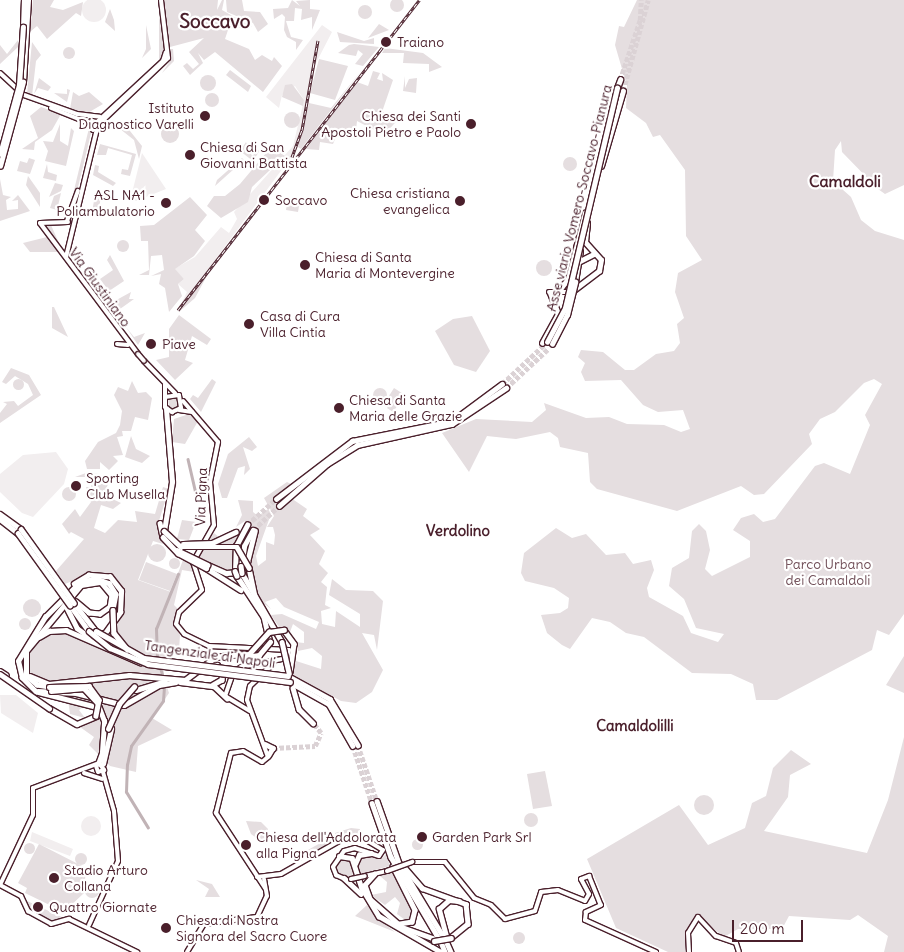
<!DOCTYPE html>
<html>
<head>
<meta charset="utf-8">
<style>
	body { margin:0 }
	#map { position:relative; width:904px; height:952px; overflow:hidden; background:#fff; font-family:Delius,sans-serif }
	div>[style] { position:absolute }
	.built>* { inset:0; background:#f2eeef }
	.round { border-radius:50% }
	.green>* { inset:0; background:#e5dee0 }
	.canal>* { height:2.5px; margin:-1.25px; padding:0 1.25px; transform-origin:1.25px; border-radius:1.25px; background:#c1b3b6 }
	.major-tunnel>* { height:4px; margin-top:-2px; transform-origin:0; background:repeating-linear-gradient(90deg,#dbd2d5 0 4px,transparent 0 6px) }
	.highway-tunnel>* { height:4.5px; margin-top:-2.25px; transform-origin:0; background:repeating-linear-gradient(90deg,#dbd2d5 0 4.5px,transparent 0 6.5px) }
	.roads { filter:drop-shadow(1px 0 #4a1f2b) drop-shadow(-1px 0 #4a1f2b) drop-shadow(0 1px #4a1f2b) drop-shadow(0 -1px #4a1f2b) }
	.major>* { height:4px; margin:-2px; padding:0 2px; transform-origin:2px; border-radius:2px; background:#fff }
	.highway>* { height:4.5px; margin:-2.25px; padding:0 2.25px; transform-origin:2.25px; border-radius:2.25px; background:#fff }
	.rail>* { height:3px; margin-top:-1.5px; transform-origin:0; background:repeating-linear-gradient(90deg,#fff 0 4px,#4a1f2b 0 8px); box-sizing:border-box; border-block:1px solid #4a1f2b }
	.bridges { filter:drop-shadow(1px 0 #4a1f2b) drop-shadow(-1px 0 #4a1f2b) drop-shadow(0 1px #4a1f2b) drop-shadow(0 -1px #4a1f2b) }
	.major-bridge>* { height:4px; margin:-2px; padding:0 2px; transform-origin:2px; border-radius:2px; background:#fff }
	.highway-bridge>* { height:4.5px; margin:-2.25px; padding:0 2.25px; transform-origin:2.25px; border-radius:2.25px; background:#fff }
	.dots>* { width:14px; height:14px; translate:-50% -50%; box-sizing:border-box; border:2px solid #fff; border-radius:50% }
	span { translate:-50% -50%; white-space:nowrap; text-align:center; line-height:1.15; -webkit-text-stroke:4.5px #fff; paint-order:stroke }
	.poi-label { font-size:14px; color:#4a1f2b }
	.left { translate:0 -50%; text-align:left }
	.right { translate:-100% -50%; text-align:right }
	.street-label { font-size:14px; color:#4a1f2b }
	.park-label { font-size:14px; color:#714f58 }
	.neighbourhood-label { font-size:15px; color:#4a1f2b; font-weight:700 }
	.quarter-label { font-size:16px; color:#4a1f2b; font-weight:700 }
	.district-label { font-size:19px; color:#4a1f2b; font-weight:700 }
	.scale { position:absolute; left:732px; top:920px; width:71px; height:22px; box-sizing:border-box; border:2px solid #4a1f2b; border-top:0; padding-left:6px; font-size:15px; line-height:18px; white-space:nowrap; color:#4a1f2b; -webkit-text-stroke:4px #fff; paint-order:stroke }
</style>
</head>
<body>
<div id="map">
	<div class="built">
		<i class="round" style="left:82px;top:-2px;width:24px;height:24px"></i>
		<i style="clip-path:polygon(322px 25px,332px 32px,315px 65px,297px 149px,178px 310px,187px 292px,178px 284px,184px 279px,174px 269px,195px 257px,221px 227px,229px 233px,237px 219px,234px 212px,293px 146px,304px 100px,295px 86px,282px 95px,279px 108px,266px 97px)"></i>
		<i style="clip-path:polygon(142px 153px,166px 189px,136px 201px,131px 197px)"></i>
		<i style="clip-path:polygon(56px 452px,68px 469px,64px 484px,33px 517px,22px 513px,0 492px,0 474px,23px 455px)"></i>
		<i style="clip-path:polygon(0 695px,16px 695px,38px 713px,33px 733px,1px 713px)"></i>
		<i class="round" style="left:81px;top:816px;width:20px;height:20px"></i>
		<i style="clip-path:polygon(32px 832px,73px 849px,70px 856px,30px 841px)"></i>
	</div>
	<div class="green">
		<i class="round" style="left:390px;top:-2px;width:14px;height:14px"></i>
		<i style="clip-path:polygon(33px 0,54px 0,50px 7px,63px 10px,83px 2px,81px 16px,76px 13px,47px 39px,37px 26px,30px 32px)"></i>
		<i style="clip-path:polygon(164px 0,218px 0,217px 10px,222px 0,224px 0,222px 10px,252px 27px,237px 28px,239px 21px,232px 18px,225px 39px,249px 49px,255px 60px,262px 55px,272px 61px,274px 57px,282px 66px,263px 92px,215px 52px,204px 60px,198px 53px,203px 63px,190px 75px,183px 66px,187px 63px,193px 69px,199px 64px,189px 52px,204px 38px,170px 47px)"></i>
		<i style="clip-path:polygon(226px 0,242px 0,244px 11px,260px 12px,268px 24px,258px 32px,253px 23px,227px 12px)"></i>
		<i style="clip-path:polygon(292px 0,300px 6px,296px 1px,310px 0,310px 9px,320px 10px,312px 30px,312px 17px,301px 20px,302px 9px,295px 8px,294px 21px,286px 21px,291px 37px,303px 40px,296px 50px,296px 42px,287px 37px,284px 30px,285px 17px,282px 14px,274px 19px,273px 9px,288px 8px)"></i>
		<i style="clip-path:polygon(637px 0,904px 0,904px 185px,885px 194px,878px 189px,842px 152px,841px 141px,835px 150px,833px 181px,851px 197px,861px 220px,875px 231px,904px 240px,904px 614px,889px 635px,877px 630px,872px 650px,777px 700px,756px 700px,753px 684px,731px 674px,692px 673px,644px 637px,626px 633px,610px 622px,592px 618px,570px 649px,562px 645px,547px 633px,541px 615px,560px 613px,568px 608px,569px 598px,554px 588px,525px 581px,521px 573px,524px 553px,556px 528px,572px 538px,586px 534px,606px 555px,625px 553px,633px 564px,651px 560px,654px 570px,647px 588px,649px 597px,683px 616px,691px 633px,718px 642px,724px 634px,696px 628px,684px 599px,669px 586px,672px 568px,689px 558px,692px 531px,699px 524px,706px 531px,710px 550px,705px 569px,712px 576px,750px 557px,750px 541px,733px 530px,741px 518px,754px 514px,763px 522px,775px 519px,815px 466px,824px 463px,850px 474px,870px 425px,865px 415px,882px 384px,874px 379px,864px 383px,835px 412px,820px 419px,809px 434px,812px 444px,764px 494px,754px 495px,741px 486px,677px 511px,597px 489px,590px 482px,588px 453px,560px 447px,558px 438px,550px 432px,516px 439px,487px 436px,469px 472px,442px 433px,476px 419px,532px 422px,546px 410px,544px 403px,586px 418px,609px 417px,627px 424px,664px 425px,681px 432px,690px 429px,683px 410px,658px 412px,643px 405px,621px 380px,585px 381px,581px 372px,585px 363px,578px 357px,581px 350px,603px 352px,625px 370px,634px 370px,656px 354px,674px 351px,680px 343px,677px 324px,684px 318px,675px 292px,678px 273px,702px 260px,686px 236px,685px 170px,660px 135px,653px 137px,646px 123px,626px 108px,627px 86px,615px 45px,619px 26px,624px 27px)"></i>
		<i class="round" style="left:358px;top:5px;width:14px;height:14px"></i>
		<i style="clip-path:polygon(110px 9px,114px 20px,115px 31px,105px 22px)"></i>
		<i style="clip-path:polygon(159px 14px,165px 54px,162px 61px,100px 115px,159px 60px)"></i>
		<i style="clip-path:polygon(379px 24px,389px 30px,368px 38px)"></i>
		<i style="clip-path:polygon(146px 25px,151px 49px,142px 58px,146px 49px)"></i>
		<i style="clip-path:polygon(337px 32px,364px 41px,374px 38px,374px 44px,340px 42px)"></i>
		<i style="clip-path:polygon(18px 40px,18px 47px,0 64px,0 45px,7px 54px)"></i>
		<i style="clip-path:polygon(32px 42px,41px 55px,36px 61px,32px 96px,27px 94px)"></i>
		<i style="clip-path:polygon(349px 45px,354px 44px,379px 47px,363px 66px,355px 64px,363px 54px,358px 50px,356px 56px,338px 53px)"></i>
		<i class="round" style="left:63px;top:47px;width:12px;height:12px"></i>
		<i style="clip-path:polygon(385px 48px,423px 53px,442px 67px,429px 72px,429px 64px,403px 63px,404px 53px,382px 53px,379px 58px)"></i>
		<i style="clip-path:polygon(170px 49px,173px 49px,174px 61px,162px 73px,170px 61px)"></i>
		<i style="clip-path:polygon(319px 59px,348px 66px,335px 100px,310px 93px)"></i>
		<i style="clip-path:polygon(230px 70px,251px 86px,248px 92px,226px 75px)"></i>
		<i style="clip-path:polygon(362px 70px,301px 149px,298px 147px,309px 103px,331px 108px)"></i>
		<i style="clip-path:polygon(373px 71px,380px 73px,377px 79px,383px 81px,382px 73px,393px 80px,382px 112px,403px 114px,384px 135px,357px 121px,355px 139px,339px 130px,333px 144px,320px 142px,319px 150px,306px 149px,357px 82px,368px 86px)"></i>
		<i class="round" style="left:200px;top:75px;width:16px;height:16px"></i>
		<i style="clip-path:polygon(405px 76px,405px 88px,409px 79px,417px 78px,416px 93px,403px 91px)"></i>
		<i style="clip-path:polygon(39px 78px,51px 87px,48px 91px,38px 88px,34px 94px)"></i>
		<i style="clip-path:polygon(292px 84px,304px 100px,303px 106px,282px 97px,285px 85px)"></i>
		<i style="clip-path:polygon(67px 89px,70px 90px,67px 102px,65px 106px,67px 102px,54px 93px,67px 94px)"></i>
		<i style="clip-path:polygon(73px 92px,79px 96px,89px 92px,103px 104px,86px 114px,70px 109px)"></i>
		<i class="round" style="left:205px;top:93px;width:14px;height:14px"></i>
		<i style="clip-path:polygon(41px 107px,61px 114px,52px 130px,35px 142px,34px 150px,22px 149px,38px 138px,30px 116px)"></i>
		<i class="round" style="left:284px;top:112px;width:16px;height:16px"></i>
		<i style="clip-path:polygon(122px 121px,142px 146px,139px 159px,134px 140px,115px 125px)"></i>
		<i style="clip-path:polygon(60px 124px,60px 141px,68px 146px,71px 128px,74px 131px,66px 166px,45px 161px,48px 151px,43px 141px,53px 142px)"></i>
		<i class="round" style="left:161px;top:125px;width:18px;height:18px"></i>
		<i style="clip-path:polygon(89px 128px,92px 129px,72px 212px,69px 211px)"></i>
		<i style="clip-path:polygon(246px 142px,252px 156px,262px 147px,253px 161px,240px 151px)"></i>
		<i style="clip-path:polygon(100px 144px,136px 154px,130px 176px,121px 174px,122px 169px,128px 170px,132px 155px,108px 148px,106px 155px,97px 155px)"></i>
		<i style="clip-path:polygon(271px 147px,285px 156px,252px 187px,248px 202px,221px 218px,207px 206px,214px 196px,225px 196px,240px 184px)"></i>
		<i class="round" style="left:563px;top:157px;width:14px;height:14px"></i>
		<i style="clip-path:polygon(29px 158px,35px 160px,30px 174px,17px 171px,20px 161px,27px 163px)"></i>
		<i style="clip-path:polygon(242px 158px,244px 160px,215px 186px,217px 180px)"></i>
		<i style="clip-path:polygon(47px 164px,48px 172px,57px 175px,56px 181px,43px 178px)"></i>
		<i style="clip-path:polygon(95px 165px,99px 166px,98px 172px,116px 183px,113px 186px,93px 175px)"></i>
		<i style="clip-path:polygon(28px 176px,40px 193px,40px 207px,26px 185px)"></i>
		<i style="clip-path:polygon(0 179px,3px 195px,11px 197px,6px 200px,7px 210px,18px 209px,18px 200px,12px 201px,18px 195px,30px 211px,0 221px)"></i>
		<i style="clip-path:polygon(55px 183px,63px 185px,61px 191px,49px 197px)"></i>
		<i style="clip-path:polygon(96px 190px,103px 192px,97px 213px,92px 212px)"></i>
		<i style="clip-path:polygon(61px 193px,57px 210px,50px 208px,54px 196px)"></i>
		<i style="clip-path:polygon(190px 197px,207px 215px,195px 230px,205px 241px,194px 256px,175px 269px,184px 279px,178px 284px,182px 296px,169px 312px,165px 288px,159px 284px,161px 274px,151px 276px,164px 270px,162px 255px,151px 256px,149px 275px,139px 275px,149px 270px,148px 241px,141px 241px,140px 226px,154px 225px)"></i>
		<i style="clip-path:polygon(295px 199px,300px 200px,298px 212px,286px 210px,287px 202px,296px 205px)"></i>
		<i style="clip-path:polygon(44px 224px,51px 225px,62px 250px)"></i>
		<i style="clip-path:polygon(47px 237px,58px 252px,30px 252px,23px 243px)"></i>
		<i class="round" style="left:117px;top:240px;width:12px;height:12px"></i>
		<i style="clip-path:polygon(110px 255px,124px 281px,109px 291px,100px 279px,113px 270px,107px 260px)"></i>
		<i class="round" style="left:536px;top:260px;width:16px;height:16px"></i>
		<i style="clip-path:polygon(210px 270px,195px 298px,179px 312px,179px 311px)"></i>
		<i style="clip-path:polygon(94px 286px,98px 290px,103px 287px,107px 293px,98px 300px,90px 289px)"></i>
		<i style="clip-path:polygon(131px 292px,129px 299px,134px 299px,120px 309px,121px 316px,111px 303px)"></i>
		<i style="clip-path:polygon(52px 307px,54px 307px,68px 337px,52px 328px)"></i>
		<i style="clip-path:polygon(179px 315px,211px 339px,207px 345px,192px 336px,185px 360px,193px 363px,175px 380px,156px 360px,169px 357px,169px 329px)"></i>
		<i style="clip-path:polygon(472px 316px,490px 351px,476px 372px,454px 365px,435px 331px,453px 319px)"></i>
		<i style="clip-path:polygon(126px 327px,134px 337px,145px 333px,138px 345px)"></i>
		<i style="clip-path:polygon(11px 368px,29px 375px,41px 395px,0 423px,0 413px,7px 404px,3px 402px,14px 401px,18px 406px,33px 395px,28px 384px,15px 376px,6px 384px,2px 382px)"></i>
		<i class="round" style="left:12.5px;top:378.5px;width:11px;height:11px"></i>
		<i style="clip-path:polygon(212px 379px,216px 382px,201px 412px,190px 399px,193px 395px,198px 398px)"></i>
		<i style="clip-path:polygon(132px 381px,138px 393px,146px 392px,152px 398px,148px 420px,135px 417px,131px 431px,122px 431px,123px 436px,117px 437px,123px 455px,113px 456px,118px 461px,109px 470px,100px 462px,100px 469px,87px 469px,85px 461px,98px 442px,116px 433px,120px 425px,122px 411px,114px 395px,118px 387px,128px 391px)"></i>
		<i class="round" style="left:373px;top:388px;width:14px;height:14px"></i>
		<i style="clip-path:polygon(394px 388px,405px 395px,393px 412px,387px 408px,391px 402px,387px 399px)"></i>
		<i style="clip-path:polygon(168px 397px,179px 397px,177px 408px,169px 408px)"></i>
		<i style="clip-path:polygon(189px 414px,198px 421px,185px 444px,172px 442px,174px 419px)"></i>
		<i style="clip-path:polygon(131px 436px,136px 449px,150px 456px,142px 463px,125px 457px)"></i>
		<i style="clip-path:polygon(249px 437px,257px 447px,252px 451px,243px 447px,250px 469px,244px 475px,245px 466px,238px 468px,227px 498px,222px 498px,218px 484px,228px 454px)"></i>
		<i style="clip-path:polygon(86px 473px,99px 474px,99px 484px,108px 484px,104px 495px,121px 503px,113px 509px,101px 505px,94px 528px,105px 533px,118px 520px,137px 522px,135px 511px,155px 514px,163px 487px,169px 489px,158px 524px,163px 544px,153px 541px,138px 580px,171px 592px,183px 560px,191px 563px,194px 572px,182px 570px,174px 605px,178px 609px,173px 623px,180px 635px,179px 650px,166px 660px,163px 675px,169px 693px,152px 718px,172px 730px,138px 746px,136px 772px,110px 766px,89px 745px,94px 737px,80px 727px,99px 713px,83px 707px,79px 710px,85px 718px,70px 714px,68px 700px,52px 697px,52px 682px,28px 672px,28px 650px,43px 635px,67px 632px,94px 641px,113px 627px,121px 612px,122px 590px,114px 578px,92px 573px,65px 584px,56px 571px,84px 539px,71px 532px,69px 534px,62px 524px,75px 509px,80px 517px,91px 502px,86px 487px,91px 487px,93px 477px,75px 477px)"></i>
		<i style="clip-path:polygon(287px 482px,291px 484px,277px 496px,277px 505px,291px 498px,307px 509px,303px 516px,320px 529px,310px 535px,325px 551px,319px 564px,328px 573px,321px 582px,327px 587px,325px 605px,331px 608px,321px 611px,322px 624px,335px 627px,336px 611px,360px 627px,360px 614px,329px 595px,332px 579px,346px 590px,373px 591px,383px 601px,377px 650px,374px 635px,362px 633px,383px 670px,372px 692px,356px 703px,341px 701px,294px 675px,293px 660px,321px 669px,322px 656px,312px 648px,298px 651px,295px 642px,304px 643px,304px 632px,293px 624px,290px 632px,279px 627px,271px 615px,282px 614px,316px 629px,319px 622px,284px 607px,276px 598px,265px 602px,271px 609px,258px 599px,250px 557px,252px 529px,236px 559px,248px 526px,245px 521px,236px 527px,242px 515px,238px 500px,253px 501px,253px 512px,258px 516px,268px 509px,271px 514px,256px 556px,258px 566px,266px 560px,266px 542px,274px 545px,275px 535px,273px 527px,267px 527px,274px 516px,264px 498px)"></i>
		<i class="round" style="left:62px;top:487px;width:14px;height:14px"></i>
		<i style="clip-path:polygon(182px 520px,196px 522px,189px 540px,177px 539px)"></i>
		<i style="clip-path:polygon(239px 531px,233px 572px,197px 557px,214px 533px,224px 541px)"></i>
		<i class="round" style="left:148px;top:544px;width:18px;height:18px"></i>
		<i class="round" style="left:168.5px;top:557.5px;width:11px;height:11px"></i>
		<i style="clip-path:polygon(146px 562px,177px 574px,170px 591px,139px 580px)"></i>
		<i class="round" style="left:23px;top:599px;width:18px;height:18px"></i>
		<i class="round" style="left:19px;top:618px;width:12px;height:12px"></i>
		<i style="clip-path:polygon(904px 656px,904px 693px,886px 685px)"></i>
		<i style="clip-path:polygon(904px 737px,904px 952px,884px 952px,888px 936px,858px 915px,850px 920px,789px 916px,782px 929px,738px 929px,724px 937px,697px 915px,686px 932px,688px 952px,668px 952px,616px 928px,587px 859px,679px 805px,708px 845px,745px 828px,752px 803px,766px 796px,773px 768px,791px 750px,811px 764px,790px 775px,788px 797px,764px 831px,867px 853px,888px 800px)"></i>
		<i style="clip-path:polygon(545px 771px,552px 806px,533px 809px,527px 774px)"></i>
		<i class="round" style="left:694px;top:795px;width:20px;height:20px"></i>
		<i class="round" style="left:524px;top:813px;width:14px;height:14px"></i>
		<i style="clip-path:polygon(246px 821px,261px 822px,268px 829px,264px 844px,251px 834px)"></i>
		<i style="clip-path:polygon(351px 828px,360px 829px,359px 835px,338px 840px,335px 833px)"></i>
		<i style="clip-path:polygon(331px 837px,334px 842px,302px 862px,299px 855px)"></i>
		<i class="round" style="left:411.5px;top:838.5px;width:11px;height:11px"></i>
		<i class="round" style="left:23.5px;top:842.5px;width:11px;height:11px"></i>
		<i style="clip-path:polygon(39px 844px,86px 868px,84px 893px,64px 912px,25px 893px,27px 888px,18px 883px)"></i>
		<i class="round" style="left:75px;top:853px;width:12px;height:12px"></i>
		<i style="clip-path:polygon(386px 854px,390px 866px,360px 874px,358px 860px,362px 855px,381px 859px)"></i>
		<i class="round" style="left:336px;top:857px;width:20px;height:20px"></i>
		<i style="clip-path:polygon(392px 873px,413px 912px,408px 922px,397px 914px,400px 903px,395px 897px,385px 905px,371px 895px,386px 892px,387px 882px,380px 876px)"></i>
		<i style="clip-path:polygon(196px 880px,212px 884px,220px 897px,205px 897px,209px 889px)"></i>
		<i class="round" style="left:85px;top:884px;width:14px;height:14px"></i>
		<i style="clip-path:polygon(25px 900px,64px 918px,53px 922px,29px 910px)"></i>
		<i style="clip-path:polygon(367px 905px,376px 917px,395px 932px,355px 916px)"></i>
		<i class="round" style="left:513px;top:932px;width:12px;height:12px"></i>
	</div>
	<div class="canal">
		<i style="left:188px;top:459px;width:37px;rotate:77deg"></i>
		<i style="left:157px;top:658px;width:29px;rotate:-92deg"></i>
		<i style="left:156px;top:629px;width:59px;rotate:-68.2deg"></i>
		<i style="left:160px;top:666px;width:14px;rotate:73deg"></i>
		<i style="left:148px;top:828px;width:42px;rotate:-121.4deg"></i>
		<i style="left:126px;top:792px;width:27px;rotate:-88deg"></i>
		<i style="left:127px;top:765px;width:19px;rotate:-78deg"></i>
		<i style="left:131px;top:746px;width:55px;rotate:-54.6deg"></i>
		<i style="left:163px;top:701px;width:16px;rotate:-86deg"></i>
	</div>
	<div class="major-tunnel">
		<i style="left:14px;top:89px;width:13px;rotate:39deg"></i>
	</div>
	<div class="highway-tunnel">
		<i style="left:620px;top:80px;width:63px;rotate:-71.6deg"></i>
		<i style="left:640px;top:20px;width:20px;rotate:-87deg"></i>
		<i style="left:623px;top:91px;width:94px;rotate:-74.6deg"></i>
		<i style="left:502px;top:384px;width:57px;rotate:-42.9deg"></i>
		<i style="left:506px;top:388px;width:57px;rotate:-42.9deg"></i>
		<i style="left:247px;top:525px;width:39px;rotate:-42deg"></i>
		<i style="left:253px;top:530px;width:35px;rotate:-43deg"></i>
		<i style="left:358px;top:745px;width:59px;rotate:71.3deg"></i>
		<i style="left:353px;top:746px;width:60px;rotate:71.6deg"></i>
		<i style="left:273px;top:748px;width:42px;rotate:-2.7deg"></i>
		<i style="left:315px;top:746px;width:14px;rotate:-65deg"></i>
		<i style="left:321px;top:733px;width:13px;rotate:-129deg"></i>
	</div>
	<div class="roads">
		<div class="major">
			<i style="left:0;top:73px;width:21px;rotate:43deg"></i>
			<i style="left:24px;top:95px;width:56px;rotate:19.7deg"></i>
			<i style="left:77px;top:114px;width:23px;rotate:7deg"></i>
			<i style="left:51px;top:108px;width:41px;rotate:21.5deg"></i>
			<i style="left:89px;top:123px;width:8px;rotate:60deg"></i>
			<i style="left:95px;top:124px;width:93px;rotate:-42.8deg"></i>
			<i style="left:163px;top:61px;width:9px;rotate:-72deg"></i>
			<i style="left:67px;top:221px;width:32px;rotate:-70deg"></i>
			<i style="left:68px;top:222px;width:28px;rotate:178deg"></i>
			<i style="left:40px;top:223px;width:164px;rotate:53.2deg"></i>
			<i style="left:66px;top:257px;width:136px;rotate:-76.4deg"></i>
			<i style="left:98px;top:125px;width:97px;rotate:-43.7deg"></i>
			<i style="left:168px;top:58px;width:58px;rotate:-96.9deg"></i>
			<i style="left:117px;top:344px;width:11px;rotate:5deg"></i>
			<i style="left:144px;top:361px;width:45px;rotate:45.9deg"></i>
			<i style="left:165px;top:384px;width:23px;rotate:90deg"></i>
			<i style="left:165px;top:407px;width:9px;rotate:36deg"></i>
			<i style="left:172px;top:412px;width:10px;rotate:-24deg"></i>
			<i style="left:181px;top:408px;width:13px;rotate:-99deg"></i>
			<i style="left:179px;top:395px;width:14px;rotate:172deg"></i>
			<i style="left:183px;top:401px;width:54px;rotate:49.5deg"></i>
			<i style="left:218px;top:442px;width:41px;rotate:101.3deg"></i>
			<i style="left:210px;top:482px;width:43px;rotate:84.7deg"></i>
			<i style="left:214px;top:525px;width:43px;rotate:119.6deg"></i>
			<i style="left:193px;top:562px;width:29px;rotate:72deg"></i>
			<i style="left:202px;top:590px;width:32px;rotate:136deg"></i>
			<i style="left:179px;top:612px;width:12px;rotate:104deg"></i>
			<i style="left:176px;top:624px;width:13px;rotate:51deg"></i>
			<i style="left:184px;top:634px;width:28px;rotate:26deg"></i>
			<i style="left:209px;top:646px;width:80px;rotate:2.9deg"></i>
			<i style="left:289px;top:650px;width:8px;rotate:104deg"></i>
			<i style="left:287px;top:658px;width:47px;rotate:168.9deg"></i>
			<i style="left:241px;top:667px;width:10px;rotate:143deg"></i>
			<i style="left:233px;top:673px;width:24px;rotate:109deg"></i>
			<i style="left:225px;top:696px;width:29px;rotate:31deg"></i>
			<i style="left:179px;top:410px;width:13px;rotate:9deg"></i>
			<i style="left:84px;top:773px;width:19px;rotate:18deg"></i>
			<i style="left:412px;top:862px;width:33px"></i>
			<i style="left:445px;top:862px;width:46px;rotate:51.1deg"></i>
			<i style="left:474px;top:898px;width:18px;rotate:22deg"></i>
			<i style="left:491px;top:905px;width:20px;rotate:45deg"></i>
			<i style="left:505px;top:919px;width:31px;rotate:-15deg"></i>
			<i style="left:535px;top:911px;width:20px;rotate:-72deg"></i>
			<i style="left:541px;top:892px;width:17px;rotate:-7deg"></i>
			<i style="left:558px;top:890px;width:29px;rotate:22deg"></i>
			<i style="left:585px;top:901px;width:8px;rotate:-60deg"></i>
			<i style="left:589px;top:894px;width:17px;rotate:-118deg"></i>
			<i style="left:581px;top:879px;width:9px;rotate:-21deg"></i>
			<i style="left:589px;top:876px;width:31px;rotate:68deg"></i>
			<i style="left:601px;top:905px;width:17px;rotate:155deg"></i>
			<i style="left:586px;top:912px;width:8px;rotate:97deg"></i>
			<i style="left:585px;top:920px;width:78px;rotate:24.3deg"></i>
			<i style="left:365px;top:876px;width:23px;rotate:-13deg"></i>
			<i style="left:257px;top:877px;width:24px;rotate:-7deg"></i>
			<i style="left:281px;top:874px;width:75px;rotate:-29.6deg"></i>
			<i style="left:346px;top:837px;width:17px;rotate:3deg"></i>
			<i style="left:363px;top:838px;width:23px;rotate:31deg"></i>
			<i style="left:383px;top:850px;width:7px;rotate:124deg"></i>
			<i style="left:379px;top:856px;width:25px;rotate:-162deg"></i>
			<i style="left:355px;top:848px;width:11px;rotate:165deg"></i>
			<i style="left:344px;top:851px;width:19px;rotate:125deg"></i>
			<i style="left:333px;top:867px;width:9px;rotate:69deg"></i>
			<i style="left:336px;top:875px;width:10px;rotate:24deg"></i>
			<i style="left:0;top:885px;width:77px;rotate:-64.8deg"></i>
			<i style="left:33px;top:815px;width:27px;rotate:-90deg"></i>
			<i style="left:33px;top:788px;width:71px;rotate:-20.7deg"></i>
			<i style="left:99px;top:763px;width:9px;rotate:54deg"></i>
			<i style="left:104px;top:770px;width:6px;rotate:162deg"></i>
			<i style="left:98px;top:772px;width:6px;rotate:-108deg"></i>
			<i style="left:0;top:885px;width:24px;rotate:28deg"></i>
			<i style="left:21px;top:896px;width:17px;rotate:65deg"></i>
			<i style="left:28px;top:911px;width:26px;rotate:29deg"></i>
			<i style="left:51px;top:924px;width:19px;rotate:-16deg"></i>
			<i style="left:69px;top:919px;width:76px;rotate:25.9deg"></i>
			<i style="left:265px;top:888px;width:90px;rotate:-123.2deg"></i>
			<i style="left:216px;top:813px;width:62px;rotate:-76deg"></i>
			<i style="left:231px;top:753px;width:12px;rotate:-9deg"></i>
			<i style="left:243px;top:751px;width:22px;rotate:30deg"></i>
			<i style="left:262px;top:762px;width:8px;rotate:-40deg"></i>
			<i style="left:268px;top:757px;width:61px;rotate:-110.2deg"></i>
			<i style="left:247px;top:700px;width:14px;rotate:-78deg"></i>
			<i style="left:250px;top:686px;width:32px;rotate:-44deg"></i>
			<i style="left:89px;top:925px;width:70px;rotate:-65.6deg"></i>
			<i style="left:118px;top:861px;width:50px;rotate:-94.6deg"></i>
			<i style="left:114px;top:811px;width:41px;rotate:-105.8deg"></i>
			<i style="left:187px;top:952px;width:33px;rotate:-59deg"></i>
			<i style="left:204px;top:924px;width:53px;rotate:-7.5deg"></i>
			<i style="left:257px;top:917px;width:23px;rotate:-65deg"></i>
			<i style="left:267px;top:896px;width:17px;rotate:-100deg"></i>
			<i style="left:689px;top:952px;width:19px;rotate:-93deg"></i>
			<i style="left:688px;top:933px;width:19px;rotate:-58deg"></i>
			<i style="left:698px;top:917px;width:26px;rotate:47deg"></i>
			<i style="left:716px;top:936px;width:21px;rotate:19deg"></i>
			<i style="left:736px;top:943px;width:9px;rotate:72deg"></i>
		</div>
		<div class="highway">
			<i style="left:23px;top:27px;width:27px;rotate:-88deg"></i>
			<i style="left:23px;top:82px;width:82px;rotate:-86.5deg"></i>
			<i style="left:617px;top:88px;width:9px;rotate:-69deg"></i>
			<i style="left:601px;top:166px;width:78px;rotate:-73.7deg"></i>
			<i style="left:580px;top:261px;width:16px;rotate:-27deg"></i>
			<i style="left:575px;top:282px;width:31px;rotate:-81deg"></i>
			<i style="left:549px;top:292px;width:22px"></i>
			<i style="left:571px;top:292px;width:35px;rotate:-37deg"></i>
			<i style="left:599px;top:271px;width:11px;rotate:-80deg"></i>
			<i style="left:601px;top:260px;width:24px;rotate:-132deg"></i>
			<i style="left:585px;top:242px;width:19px;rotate:-84deg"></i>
			<i style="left:557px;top:293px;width:18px;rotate:-52deg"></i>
			<i style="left:568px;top:279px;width:68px;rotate:-75.6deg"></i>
			<i style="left:542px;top:343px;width:33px;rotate:-61deg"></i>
			<i style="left:558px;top:314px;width:22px;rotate:-111deg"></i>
			<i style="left:276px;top:499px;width:96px;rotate:-37.3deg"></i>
			<i style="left:352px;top:441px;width:102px;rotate:-11.3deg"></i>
			<i style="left:452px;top:421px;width:62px;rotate:-36.5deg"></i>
			<i style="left:279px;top:506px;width:64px;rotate:-41.2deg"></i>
			<i style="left:327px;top:464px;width:36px;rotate:-32deg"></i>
			<i style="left:357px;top:445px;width:97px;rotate:-12.5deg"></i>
			<i style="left:452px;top:424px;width:65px;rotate:-33.7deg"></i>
			<i style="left:0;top:514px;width:26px;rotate:36deg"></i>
			<i style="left:0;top:519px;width:23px;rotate:38deg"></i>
			<i style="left:160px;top:523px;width:14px;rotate:78deg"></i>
			<i style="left:164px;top:531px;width:50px;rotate:-80.7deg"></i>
			<i style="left:172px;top:482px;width:73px;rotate:-94.7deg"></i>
			<i style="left:208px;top:565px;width:20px;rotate:24deg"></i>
			<i style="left:226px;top:573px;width:13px;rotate:-4deg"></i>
			<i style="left:239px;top:572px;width:13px;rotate:-51deg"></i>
			<i style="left:247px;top:562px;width:32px;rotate:-76deg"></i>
			<i style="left:241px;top:566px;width:20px;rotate:-81deg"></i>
			<i style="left:244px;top:546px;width:18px;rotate:-61deg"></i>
			<i style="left:206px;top:568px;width:41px;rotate:32.2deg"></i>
			<i style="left:249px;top:568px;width:29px;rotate:78deg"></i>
			<i style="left:235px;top:571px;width:25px;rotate:-88deg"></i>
			<i style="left:236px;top:546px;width:24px;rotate:-62deg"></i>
			<i style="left:242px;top:573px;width:80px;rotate:59.9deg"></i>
			<i style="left:237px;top:576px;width:49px;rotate:56.6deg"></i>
			<i style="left:264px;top:617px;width:26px;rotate:77deg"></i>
			<i style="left:65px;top:604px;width:27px;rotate:63deg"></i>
			<i style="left:77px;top:628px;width:14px;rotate:36deg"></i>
			<i style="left:88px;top:636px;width:17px;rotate:-10deg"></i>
			<i style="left:105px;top:633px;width:26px;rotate:-54deg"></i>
			<i style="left:120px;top:612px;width:21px;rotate:-87deg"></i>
			<i style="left:121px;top:591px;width:18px;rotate:-128deg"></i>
			<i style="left:110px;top:577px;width:21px;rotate:-175deg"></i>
			<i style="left:89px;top:575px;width:17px;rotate:149deg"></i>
			<i style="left:70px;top:605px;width:32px;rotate:54deg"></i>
			<i style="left:77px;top:607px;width:31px;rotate:52deg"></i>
			<i style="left:284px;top:630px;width:17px;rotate:54deg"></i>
			<i style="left:294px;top:644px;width:28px;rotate:98deg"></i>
			<i style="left:39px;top:637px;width:12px;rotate:-31deg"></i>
			<i style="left:49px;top:631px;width:17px;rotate:-3deg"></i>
			<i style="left:66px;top:630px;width:81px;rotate:23.4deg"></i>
			<i style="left:208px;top:666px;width:9px;rotate:-6deg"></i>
			<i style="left:217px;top:665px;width:9px;rotate:49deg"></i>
			<i style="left:223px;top:672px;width:8px;rotate:97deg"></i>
			<i style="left:222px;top:680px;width:10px;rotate:151deg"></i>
			<i style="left:0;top:671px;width:7px;rotate:34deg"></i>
			<i style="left:30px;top:676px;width:21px;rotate:23deg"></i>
			<i style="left:49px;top:684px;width:81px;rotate:-6.4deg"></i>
			<i style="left:129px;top:675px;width:56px;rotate:5.1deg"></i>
			<i style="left:185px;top:680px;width:39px;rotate:-37deg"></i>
			<i style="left:216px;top:657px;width:15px;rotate:-8deg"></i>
			<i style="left:288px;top:676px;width:48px;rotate:28.7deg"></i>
			<i style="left:330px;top:699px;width:54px;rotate:58.7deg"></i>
			<i style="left:180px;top:682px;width:34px;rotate:7deg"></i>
			<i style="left:214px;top:686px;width:18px;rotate:43deg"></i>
			<i style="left:290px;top:682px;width:45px;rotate:29.4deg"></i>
			<i style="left:329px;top:704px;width:48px;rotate:60.3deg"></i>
			<i style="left:49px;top:687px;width:12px;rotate:-171deg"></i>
			<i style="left:37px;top:685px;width:14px;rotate:-141deg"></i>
			<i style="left:26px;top:676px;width:25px;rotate:-90deg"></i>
			<i style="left:26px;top:651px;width:86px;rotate:-50.2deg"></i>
			<i style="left:81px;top:585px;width:20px;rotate:-9deg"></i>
			<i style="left:101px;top:582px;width:17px;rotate:50deg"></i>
			<i style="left:112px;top:595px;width:12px;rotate:99deg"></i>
			<i style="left:110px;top:607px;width:12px;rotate:145deg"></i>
			<i style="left:100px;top:614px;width:11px;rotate:-175deg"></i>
			<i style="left:89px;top:613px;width:17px;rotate:-140deg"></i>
			<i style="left:293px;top:688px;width:22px;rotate:74deg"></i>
			<i style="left:299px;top:709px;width:20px;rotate:45deg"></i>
			<i style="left:136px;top:690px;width:30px;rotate:-17deg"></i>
			<i style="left:38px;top:691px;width:38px;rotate:3deg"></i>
			<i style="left:76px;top:693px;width:49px;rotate:14deg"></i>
			<i style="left:124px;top:705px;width:40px;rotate:-29.7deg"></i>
			<i style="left:159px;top:685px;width:17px;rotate:-10deg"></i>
			<i style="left:49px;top:708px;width:32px;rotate:30deg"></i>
			<i style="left:77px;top:724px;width:21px;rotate:-23deg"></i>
			<i style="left:265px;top:744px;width:9px;rotate:27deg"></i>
			<i style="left:273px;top:748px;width:8px;rotate:120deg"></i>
			<i style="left:102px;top:752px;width:31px;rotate:-86deg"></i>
			<i style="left:104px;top:721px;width:14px;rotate:-111deg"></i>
			<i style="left:99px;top:708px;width:65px;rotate:-165.7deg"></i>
			<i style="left:36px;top:692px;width:20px;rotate:-135deg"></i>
			<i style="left:22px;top:678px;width:17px;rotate:-103deg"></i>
			<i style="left:18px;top:661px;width:52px;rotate:-58.5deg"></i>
			<i style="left:45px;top:617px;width:48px;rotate:-45deg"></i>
			<i style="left:79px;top:583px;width:17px;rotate:-17deg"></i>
			<i style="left:95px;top:578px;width:15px;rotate:20deg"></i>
			<i style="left:109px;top:583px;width:13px;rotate:58deg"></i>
			<i style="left:116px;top:594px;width:16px;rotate:101deg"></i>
			<i style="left:98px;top:764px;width:15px;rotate:-70deg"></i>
			<i style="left:103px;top:764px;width:36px;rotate:-77deg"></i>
			<i style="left:377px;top:801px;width:66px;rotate:70.5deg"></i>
			<i style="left:399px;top:863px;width:85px;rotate:58.9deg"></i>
			<i style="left:372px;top:803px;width:57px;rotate:70.6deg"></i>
			<i style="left:391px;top:857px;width:93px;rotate:59.6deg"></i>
			<i style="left:339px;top:856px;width:13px;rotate:9deg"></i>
			<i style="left:352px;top:858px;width:32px;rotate:72deg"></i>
			<i style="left:362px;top:888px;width:33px;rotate:59deg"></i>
			<i style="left:379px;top:916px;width:72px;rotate:30.1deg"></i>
			<i style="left:355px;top:864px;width:10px;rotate:-66deg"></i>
			<i style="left:359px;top:855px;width:12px;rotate:-9deg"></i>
			<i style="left:393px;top:866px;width:49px;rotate:63.4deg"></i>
			<i style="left:415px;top:910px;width:12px;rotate:104deg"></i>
			<i style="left:412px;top:922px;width:13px;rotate:171deg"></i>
			<i style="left:404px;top:867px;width:28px;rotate:49deg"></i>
			<i style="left:422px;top:888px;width:47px;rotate:20deg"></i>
			<i style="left:466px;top:904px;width:20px;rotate:84deg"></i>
			<i style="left:468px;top:924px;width:22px;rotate:141deg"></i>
			<i style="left:375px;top:874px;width:15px;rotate:132deg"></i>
			<i style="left:365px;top:885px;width:15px;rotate:70deg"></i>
			<i style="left:370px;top:899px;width:43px;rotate:41.2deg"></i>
			<i style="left:402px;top:927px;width:33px;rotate:20deg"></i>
			<i style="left:344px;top:878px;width:23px;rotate:43deg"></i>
			<i style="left:446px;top:936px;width:28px;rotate:-105deg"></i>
			<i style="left:439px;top:909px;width:13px;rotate:-42deg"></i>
			<i style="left:449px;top:900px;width:10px;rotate:6deg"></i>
			<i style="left:446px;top:941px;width:12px;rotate:66deg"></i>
			<i style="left:441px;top:942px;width:11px;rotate:68deg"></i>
		</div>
	</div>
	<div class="rail">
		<i style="left:292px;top:157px;width:29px;rotate:-70deg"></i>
		<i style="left:302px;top:130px;width:91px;rotate:-79.9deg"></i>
		<i style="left:178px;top:310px;width:393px;rotate:-52.1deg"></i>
	</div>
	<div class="bridges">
		<div class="major-bridge">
			<i style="left:138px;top:354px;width:9px;rotate:49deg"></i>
			<i style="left:387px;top:871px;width:27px;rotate:-20deg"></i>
			<i style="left:351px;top:879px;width:14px;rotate:-12deg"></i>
		</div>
		<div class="highway-bridge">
			<i style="left:0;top:154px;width:72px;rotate:-74.6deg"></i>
			<i style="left:19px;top:85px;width:58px;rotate:-86.1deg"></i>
			<i style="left:0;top:166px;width:87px;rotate:-74.7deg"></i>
			<i style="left:547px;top:342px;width:38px;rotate:-62deg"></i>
			<i style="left:565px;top:308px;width:226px;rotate:-76.7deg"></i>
			<i style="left:552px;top:344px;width:33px;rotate:-63deg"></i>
			<i style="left:567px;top:315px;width:34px;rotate:-76deg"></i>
			<i style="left:21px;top:529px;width:91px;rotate:54.4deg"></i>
			<i style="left:164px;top:531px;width:23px;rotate:43deg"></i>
			<i style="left:181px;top:547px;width:56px"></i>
			<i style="left:237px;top:547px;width:24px;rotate:60deg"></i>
			<i style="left:18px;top:533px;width:89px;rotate:54.2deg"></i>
			<i style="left:163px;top:537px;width:22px;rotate:47deg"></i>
			<i style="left:178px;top:553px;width:32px;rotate:28deg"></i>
			<i style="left:183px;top:544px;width:29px;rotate:-2deg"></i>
			<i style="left:212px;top:543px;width:26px;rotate:-25deg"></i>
			<i style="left:177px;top:550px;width:34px;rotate:26deg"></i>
			<i style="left:241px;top:566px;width:7px;rotate:82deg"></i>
			<i style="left:235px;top:571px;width:5px;rotate:68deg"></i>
			<i style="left:113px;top:610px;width:23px;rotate:88deg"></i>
			<i style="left:114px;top:633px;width:21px;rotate:51deg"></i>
			<i style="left:89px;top:631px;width:27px;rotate:39deg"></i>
			<i style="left:110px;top:648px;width:41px;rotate:22.8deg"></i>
			<i style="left:148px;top:664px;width:143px;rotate:7.2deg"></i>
			<i style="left:96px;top:631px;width:55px;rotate:29.4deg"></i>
			<i style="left:144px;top:658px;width:145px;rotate:7.1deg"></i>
			<i style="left:282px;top:642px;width:32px;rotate:77deg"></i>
			<i style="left:231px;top:655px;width:18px;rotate:-3deg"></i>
			<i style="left:249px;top:654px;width:30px;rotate:-48deg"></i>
			<i style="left:269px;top:632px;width:15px;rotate:-8deg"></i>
			<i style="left:245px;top:657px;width:14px;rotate:-8deg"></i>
			<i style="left:259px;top:655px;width:17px;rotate:-50deg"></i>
			<i style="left:0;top:674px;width:60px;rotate:34.8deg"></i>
			<i style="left:49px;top:687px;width:40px;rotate:-1.4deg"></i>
			<i style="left:89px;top:686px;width:17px;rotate:54deg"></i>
			<i style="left:99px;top:700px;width:16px;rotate:101deg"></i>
			<i style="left:51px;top:691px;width:33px;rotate:-5deg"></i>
			<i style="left:84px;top:688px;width:19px;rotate:47deg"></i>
			<i style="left:108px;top:729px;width:27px;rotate:-66deg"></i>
			<i style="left:119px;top:704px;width:23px;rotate:-49deg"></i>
			<i style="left:434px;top:941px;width:17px;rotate:-10deg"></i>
		</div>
	</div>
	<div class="dots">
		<i style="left:386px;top:42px;background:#4a1f2b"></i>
		<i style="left:205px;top:116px;background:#4a1f2b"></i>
		<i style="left:471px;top:124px;background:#4a1f2b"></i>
		<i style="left:190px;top:155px;background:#4a1f2b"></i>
		<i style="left:264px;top:200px;background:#4a1f2b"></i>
		<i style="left:460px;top:201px;background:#4a1f2b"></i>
		<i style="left:166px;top:203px;background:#4a1f2b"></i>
		<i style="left:305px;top:265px;background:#4a1f2b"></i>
		<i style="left:249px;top:324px;background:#4a1f2b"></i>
		<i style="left:151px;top:344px;background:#4a1f2b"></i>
		<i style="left:339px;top:408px;background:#4a1f2b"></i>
		<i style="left:76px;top:486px;background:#4a1f2b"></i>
		<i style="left:422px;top:837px;background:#4a1f2b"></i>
		<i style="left:246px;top:845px;background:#4a1f2b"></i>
		<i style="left:54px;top:878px;background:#4a1f2b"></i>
		<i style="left:38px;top:907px;background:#4a1f2b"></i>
		<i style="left:166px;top:928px;background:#4a1f2b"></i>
	</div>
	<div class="poi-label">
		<span class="left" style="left:397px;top:42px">Traiano</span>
		<span class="right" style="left:194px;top:116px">Istituto<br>Diagnostico Varelli</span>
		<span class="right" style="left:461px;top:124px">Chiesa dei Santi<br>Apostoli Pietro e Paolo</span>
		<span class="left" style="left:200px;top:155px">Chiesa di San<br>Giovanni Battista</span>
		<span class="right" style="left:450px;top:201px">Chiesa cristiana<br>evangelica</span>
		<span class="right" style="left:155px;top:203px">ASL NA1 -<br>Poliambulatorio</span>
		<span class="left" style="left:275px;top:200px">Soccavo</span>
		<span class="left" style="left:315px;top:265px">Chiesa di Santa<br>Maria di Montevergine</span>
		<span class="left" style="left:260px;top:324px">Casa di Cura<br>Villa Cintia</span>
		<span class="left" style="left:162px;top:344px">Piave</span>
		<span class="left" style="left:349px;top:408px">Chiesa di Santa<br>Maria delle Grazie</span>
		<span class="left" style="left:86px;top:486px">Sporting<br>Club Musella</span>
		<span class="left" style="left:256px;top:845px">Chiesa dell'Addolorata<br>alla Pigna</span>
		<span class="left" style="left:432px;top:837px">Garden Park Srl</span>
		<span class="left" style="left:64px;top:878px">Stadio Arturo<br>Collana</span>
		<span class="left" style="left:49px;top:907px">Quattro Giornate</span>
		<span class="left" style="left:176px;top:928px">Chiesa di Nostra<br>Signora del Sacro Cuore</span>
	</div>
	<div class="street-label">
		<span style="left:579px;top:198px;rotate:-76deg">Asse viario Vomero-Soccavo-Pianura</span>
		<span style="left:100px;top:287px;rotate:54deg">Via Giustiniano</span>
		<span style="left:201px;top:497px;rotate:-88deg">Via Pigna</span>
		<span style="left:210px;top:654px;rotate:8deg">Tangenziale di Napoli</span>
	</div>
	<div class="park-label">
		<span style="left:828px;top:572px">Parco Urbano<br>dei Camaldoli</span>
	</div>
	<div class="neighbourhood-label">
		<span style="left:458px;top:531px">Verdolino</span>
		<span style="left:635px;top:726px">Camaldolilli</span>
	</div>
	<div class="quarter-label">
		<span style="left:845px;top:181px">Camaldoli</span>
	</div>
	<div class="district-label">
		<span style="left:215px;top:22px">Soccavo</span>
	</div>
	<div class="scale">200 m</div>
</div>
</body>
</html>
